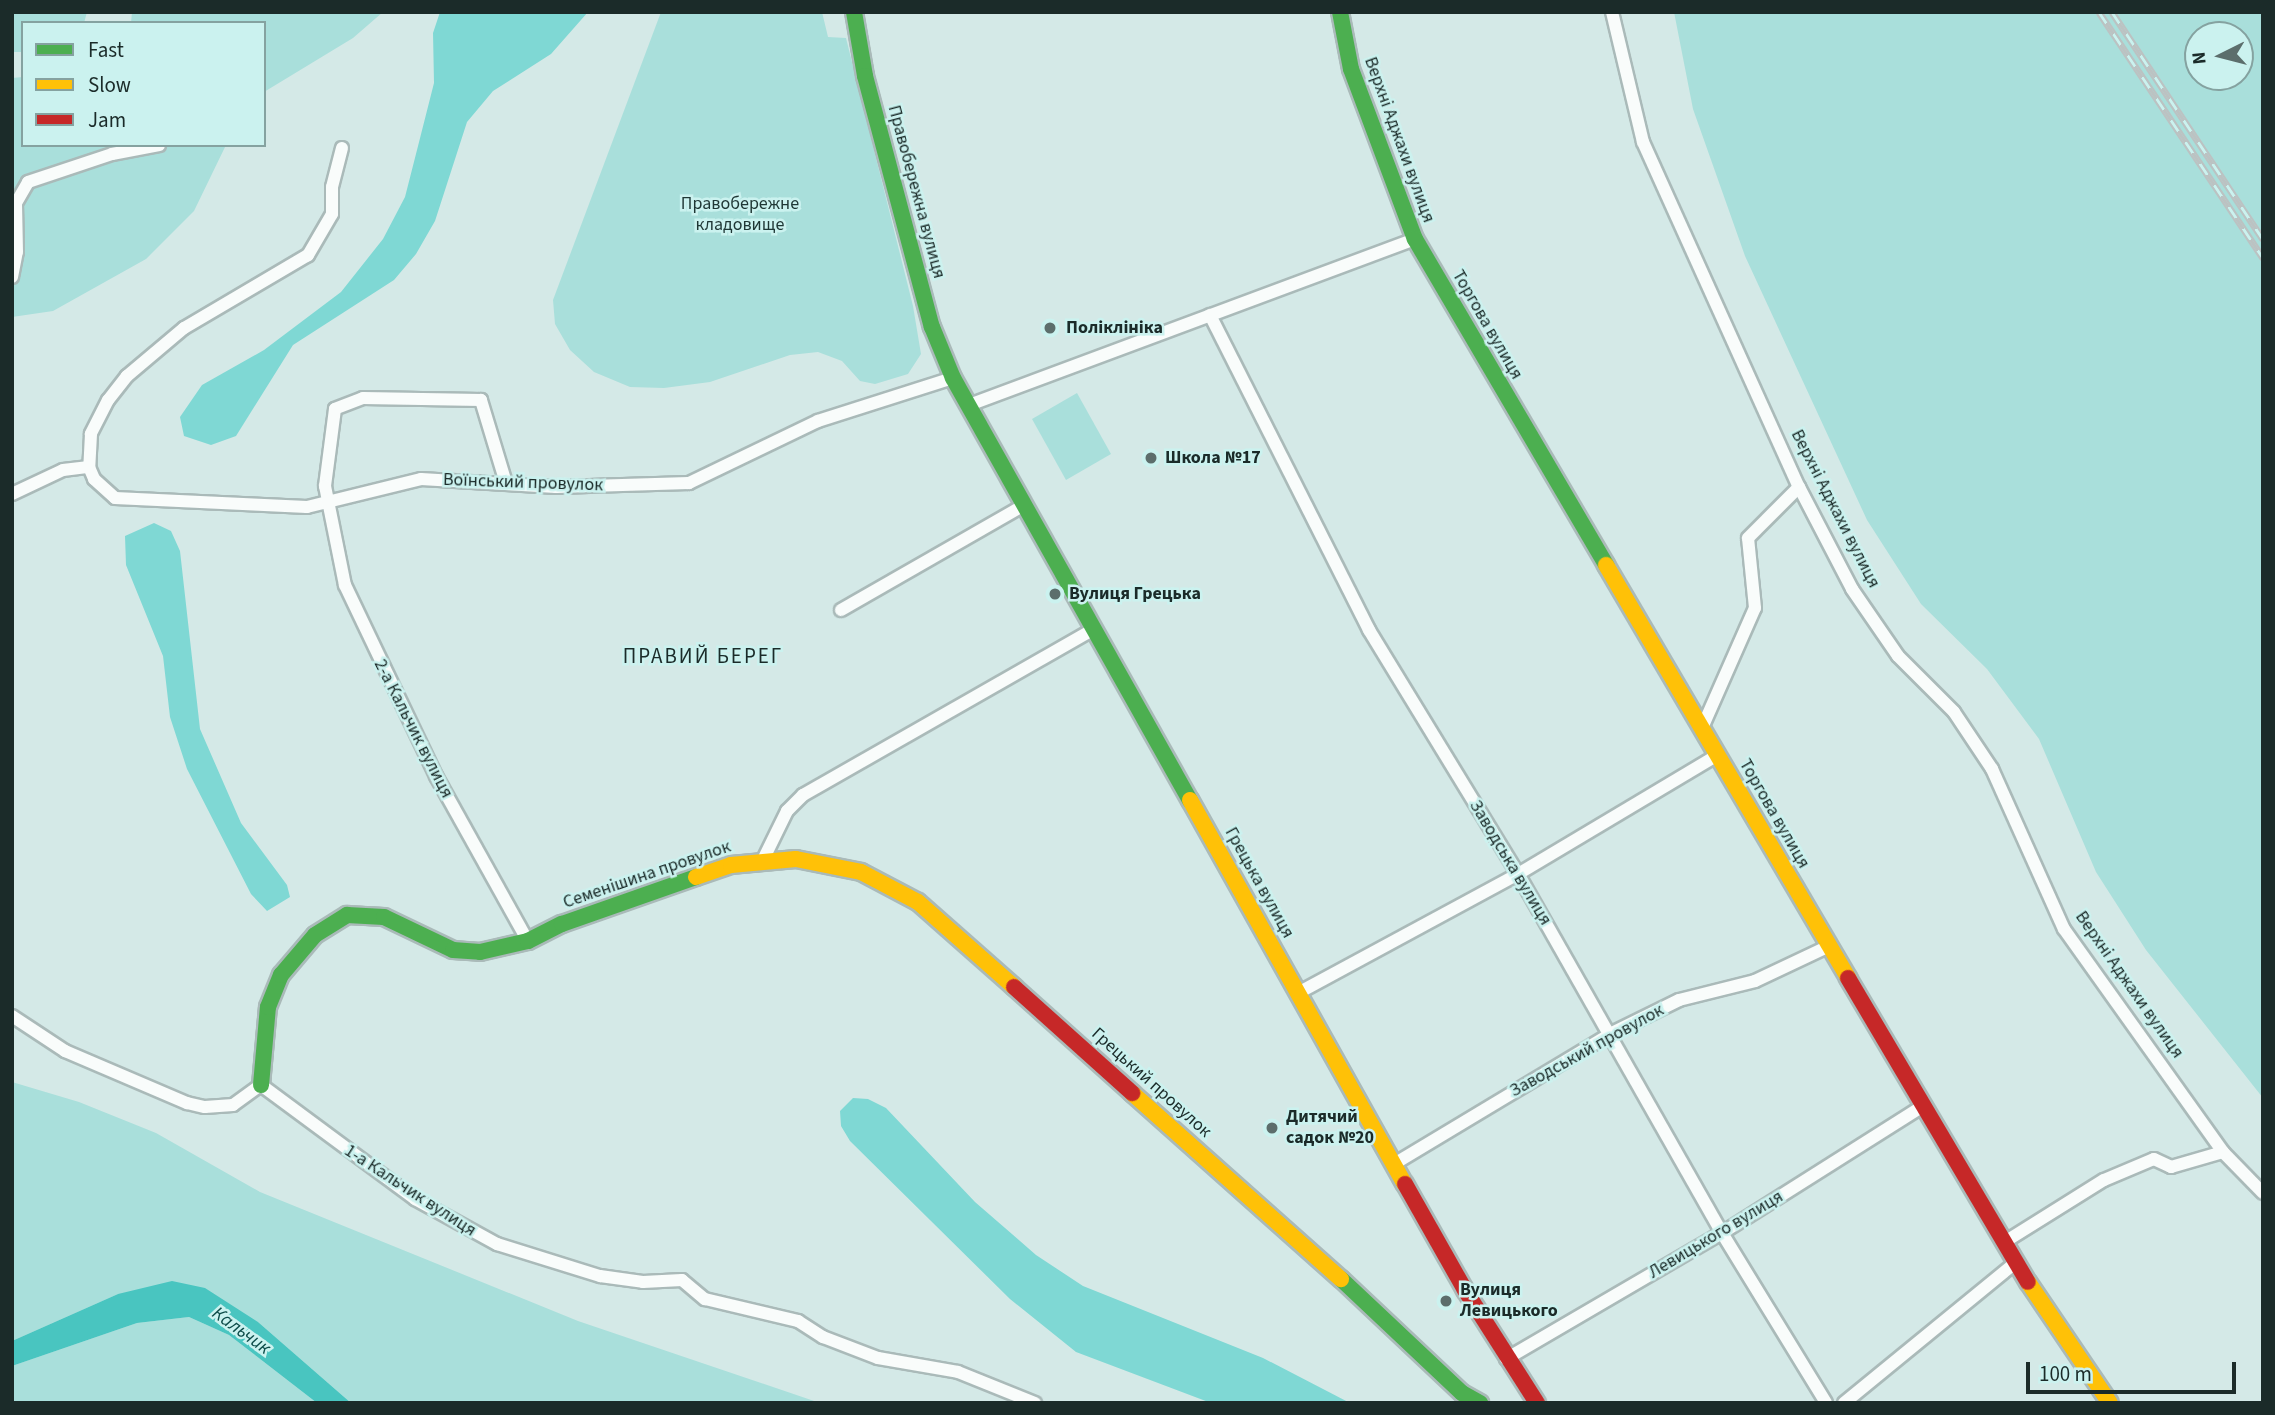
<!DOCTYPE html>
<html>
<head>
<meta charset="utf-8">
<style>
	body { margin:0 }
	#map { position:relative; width:2275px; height:1415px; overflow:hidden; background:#d4e9e7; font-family:"Source Sans 3",sans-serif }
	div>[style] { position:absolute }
	.green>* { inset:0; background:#a9dfdb }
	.forest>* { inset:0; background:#7fd8d4 }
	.water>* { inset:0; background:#49c5c0 }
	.roads { filter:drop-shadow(2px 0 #aabab9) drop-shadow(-2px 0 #aabab9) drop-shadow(0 2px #aabab9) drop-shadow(0 -2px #aabab9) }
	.street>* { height:12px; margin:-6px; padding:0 6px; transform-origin:6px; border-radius:6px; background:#f9fcfb }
	.fast>* { height:16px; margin:-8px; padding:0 8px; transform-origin:8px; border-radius:8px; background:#4caf50 }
	.slow>* { height:16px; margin:-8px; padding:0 8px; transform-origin:8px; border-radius:8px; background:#ffc107 }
	.jam>* { height:16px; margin:-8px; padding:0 8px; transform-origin:8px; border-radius:8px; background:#c62828 }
	.rail>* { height:7px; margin-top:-3.5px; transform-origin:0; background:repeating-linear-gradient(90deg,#cbf2ef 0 13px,#bcc2c2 0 26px); box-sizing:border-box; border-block:2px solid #bcc2c2 }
	.dots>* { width:19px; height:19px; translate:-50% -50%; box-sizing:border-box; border:4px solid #cbf2ef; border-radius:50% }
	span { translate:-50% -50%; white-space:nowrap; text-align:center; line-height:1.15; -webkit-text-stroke:5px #cbf2ef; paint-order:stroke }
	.street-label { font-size:18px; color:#1b2b29 }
	.park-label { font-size:18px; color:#1f3735 }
	.poi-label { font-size:18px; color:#1b2b29; font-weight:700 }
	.left { translate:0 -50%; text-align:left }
	.water-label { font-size:19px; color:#0d4c49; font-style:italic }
	.quarter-label { font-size:21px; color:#1b2b29; letter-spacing:2px }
	.frame { position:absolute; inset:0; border:14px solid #1b2b29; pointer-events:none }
	.legend { position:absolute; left:21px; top:21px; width:245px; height:126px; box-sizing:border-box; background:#cbf2ef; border:2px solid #85a2a0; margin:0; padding:9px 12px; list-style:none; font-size:21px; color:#1b2b29 }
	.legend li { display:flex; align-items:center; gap:14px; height:35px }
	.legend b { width:35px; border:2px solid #85a2a0 }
	.north { position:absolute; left:2184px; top:21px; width:70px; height:70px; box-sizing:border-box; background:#cbf2ef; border:2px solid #85a2a0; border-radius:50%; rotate:264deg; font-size:19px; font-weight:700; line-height:28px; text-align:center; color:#1b2b29 }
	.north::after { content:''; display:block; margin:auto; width:24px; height:32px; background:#5c6e6c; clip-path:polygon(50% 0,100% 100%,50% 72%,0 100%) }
	.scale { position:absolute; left:2026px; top:1362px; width:210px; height:32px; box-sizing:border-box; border:4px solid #1b2b29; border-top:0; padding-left:9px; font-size:21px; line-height:24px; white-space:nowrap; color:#1b2b29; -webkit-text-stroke:5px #cbf2ef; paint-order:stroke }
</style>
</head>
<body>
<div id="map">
	<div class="green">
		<i style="clip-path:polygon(12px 12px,87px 12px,84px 23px,23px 23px,23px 52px,12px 52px)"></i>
		<i style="clip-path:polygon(132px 12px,383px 12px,353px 38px,264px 92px,264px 23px,131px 23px)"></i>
		<i style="clip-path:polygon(661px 12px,822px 12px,828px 37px,846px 38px,913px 306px,921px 354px,908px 374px,875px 384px,860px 381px,842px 361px,818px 352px,790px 355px,710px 382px,664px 388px,630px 387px,594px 372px,570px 350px,555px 324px,553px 300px)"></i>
		<i style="clip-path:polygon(evenodd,1674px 12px,2263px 12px,2263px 1098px,2146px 950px,2096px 872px,2039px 739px,1987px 669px,1921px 604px,1867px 520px,1745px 256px,1693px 109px,1674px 12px,2240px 35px,2240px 77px,2198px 77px,2198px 35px,2240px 35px)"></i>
		<i style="clip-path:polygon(23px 77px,23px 145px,226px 145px,194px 211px,146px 259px,53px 311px,12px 317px,12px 78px)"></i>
		<i style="clip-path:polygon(1077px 393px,1111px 454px,1066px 480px,1032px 419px)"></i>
		<i style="clip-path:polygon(12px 1082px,79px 1102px,156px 1133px,260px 1192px,578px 1321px,820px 1403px,351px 1403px,258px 1322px,118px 1294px,12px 1341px)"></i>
		<i style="clip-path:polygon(189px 1317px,229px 1335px,317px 1403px,12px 1403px,12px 1366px,137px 1323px)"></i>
	</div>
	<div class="forest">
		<i style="clip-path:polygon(440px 12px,588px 12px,551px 54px,493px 91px,467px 122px,435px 221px,416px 254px,394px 280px,293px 345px,236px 436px,211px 445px,184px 436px,180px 417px,202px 385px,264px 350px,341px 292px,383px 239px,405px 197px,417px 150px,434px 83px,433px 33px)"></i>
		<i style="clip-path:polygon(154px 523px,171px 531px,180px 551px,200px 729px,241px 823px,287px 885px,290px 897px,267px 911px,251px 894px,187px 769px,170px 717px,163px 656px,126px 565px,125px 536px)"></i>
		<i style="clip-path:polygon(853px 1098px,868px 1099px,886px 1108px,975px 1202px,1036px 1255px,1083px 1286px,1263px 1358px,1350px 1403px,1211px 1403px,1076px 1352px,1010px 1299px,850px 1141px,841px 1126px,840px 1111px)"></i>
	</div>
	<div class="water">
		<i style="clip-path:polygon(172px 1281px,205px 1288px,258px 1322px,351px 1403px,317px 1403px,229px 1335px,189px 1317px,137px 1323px,12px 1366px,12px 1341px,118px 1294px)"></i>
	</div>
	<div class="roads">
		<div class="street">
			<i style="left:1612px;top:12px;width:134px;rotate:76.6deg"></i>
			<i style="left:1643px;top:142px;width:379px;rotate:65.7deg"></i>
			<i style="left:1799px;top:487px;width:115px;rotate:62.5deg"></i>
			<i style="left:1852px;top:589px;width:81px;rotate:55.5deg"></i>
			<i style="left:1898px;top:656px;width:79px;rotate:45deg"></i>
			<i style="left:1954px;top:712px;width:69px;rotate:56.3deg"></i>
			<i style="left:1992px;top:769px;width:175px;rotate:65.8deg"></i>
			<i style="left:2064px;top:929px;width:274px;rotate:54.5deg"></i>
			<i style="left:2223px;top:1152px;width:57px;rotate:45.7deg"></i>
			<i style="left:342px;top:148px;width:40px;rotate:104.4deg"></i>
			<i style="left:332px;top:187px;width:27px;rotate:90deg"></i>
			<i style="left:332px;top:214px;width:48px;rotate:120.3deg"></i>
			<i style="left:308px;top:255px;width:144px;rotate:149.5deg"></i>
			<i style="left:184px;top:328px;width:75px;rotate:139.9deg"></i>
			<i style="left:127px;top:376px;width:31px;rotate:128deg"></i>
			<i style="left:108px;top:400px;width:38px;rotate:117deg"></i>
			<i style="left:91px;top:434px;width:33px;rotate:93deg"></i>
			<i style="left:89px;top:467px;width:13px;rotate:67deg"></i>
			<i style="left:94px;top:479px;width:28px;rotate:42deg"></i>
			<i style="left:115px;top:498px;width:192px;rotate:2.7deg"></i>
			<i style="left:307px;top:507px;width:117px;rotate:-13.8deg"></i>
			<i style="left:421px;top:479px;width:135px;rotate:3.4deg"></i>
			<i style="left:556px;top:487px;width:133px;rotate:-1.7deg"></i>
			<i style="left:689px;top:483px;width:143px;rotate:-25.7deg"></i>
			<i style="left:818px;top:421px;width:142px;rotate:-17.7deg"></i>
			<i style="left:12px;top:277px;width:25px;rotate:-79deg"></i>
			<i style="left:17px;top:252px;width:49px;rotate:-91.2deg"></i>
			<i style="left:16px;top:203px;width:24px;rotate:-60deg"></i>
			<i style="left:28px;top:182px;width:89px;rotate:-18.4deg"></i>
			<i style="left:112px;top:154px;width:48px;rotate:-10.8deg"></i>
			<i style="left:1210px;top:315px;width:353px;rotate:63.2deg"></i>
			<i style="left:1369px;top:630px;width:286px;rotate:58.6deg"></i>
			<i style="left:1518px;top:874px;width:413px;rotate:60.4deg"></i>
			<i style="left:1722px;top:1233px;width:199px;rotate:58.5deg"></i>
			<i style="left:969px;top:405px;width:476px;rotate:-20.4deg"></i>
			<i style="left:506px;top:483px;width:87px;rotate:-106.8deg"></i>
			<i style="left:481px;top:400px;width:118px;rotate:-179deg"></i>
			<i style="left:363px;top:398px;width:30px;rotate:159deg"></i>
			<i style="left:335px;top:409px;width:78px;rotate:97.4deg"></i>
			<i style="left:325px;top:486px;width:101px;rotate:78.6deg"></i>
			<i style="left:345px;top:585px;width:212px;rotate:64.5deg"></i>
			<i style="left:436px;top:776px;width:189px;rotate:60.9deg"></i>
			<i style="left:12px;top:494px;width:56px;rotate:-25.2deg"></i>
			<i style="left:63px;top:470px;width:26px;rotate:-7deg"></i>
			<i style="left:841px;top:610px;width:211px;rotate:-29.8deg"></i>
			<i style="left:1702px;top:728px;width:131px;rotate:-66.2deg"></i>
			<i style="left:1755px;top:608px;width:70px;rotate:-95.7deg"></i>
			<i style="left:1748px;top:538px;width:72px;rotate:-45deg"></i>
			<i style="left:763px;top:860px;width:55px;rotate:-63.9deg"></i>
			<i style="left:787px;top:811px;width:23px;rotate:-45deg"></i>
			<i style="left:803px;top:795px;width:335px;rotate:-29.7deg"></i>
			<i style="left:1298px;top:993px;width:250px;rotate:-28.4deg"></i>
			<i style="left:1518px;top:874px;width:233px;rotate:-30.8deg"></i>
			<i style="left:12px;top:1016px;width:64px;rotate:33.4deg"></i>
			<i style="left:65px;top:1051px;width:133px;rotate:23.1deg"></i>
			<i style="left:187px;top:1103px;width:18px;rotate:13deg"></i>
			<i style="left:205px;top:1107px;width:28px;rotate:-4deg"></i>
			<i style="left:233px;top:1105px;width:34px;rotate:-36deg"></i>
			<i style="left:261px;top:1085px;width:192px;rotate:36.5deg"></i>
			<i style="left:415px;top:1199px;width:94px;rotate:28.8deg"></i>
			<i style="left:497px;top:1244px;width:108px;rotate:17.3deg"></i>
			<i style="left:600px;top:1276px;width:43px;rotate:7.9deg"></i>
			<i style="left:643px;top:1282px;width:39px;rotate:-3deg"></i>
			<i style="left:682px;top:1280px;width:30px;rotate:40deg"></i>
			<i style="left:705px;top:1299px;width:96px;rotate:13.3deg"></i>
			<i style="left:798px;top:1321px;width:30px;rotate:33deg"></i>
			<i style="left:823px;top:1337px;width:59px;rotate:20.9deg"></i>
			<i style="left:878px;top:1358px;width:81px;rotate:9.9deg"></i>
			<i style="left:958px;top:1372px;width:83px;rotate:21.9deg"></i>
			<i style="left:1394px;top:1164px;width:252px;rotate:-31deg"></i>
			<i style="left:1610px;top:1034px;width:77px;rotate:-26.2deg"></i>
			<i style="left:1679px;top:1000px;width:78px;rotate:-14deg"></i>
			<i style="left:1755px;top:981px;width:82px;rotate:-25.3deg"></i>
			<i style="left:2003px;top:1243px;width:119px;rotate:-32deg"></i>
			<i style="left:2104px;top:1180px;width:54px;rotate:-22.8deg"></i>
			<i style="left:2154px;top:1159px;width:19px;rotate:25deg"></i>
			<i style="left:2171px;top:1167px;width:54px;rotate:-16.1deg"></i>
			<i style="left:1506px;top:1359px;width:250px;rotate:-30.3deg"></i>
			<i style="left:1722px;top:1233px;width:238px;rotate:-32.3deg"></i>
			<i style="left:1844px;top:1403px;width:221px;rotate:-39.3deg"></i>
		</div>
		<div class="fast">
			<i style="left:854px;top:12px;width:65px;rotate:80.2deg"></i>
			<i style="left:865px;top:76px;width:260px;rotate:75.1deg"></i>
			<i style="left:932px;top:327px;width:55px;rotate:67.6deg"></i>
			<i style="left:953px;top:378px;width:484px;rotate:60.7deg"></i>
			<i style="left:1340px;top:12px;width:58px;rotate:79.1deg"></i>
			<i style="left:1351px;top:69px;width:182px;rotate:69.4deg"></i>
			<i style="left:1415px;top:239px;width:378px;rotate:59.6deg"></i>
			<i style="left:261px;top:1085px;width:78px;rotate:-84.9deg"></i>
			<i style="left:268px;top:1007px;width:35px;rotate:-68deg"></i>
			<i style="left:281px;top:975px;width:52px;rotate:-49.6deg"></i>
			<i style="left:315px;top:935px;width:38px;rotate:-32deg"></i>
			<i style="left:347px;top:915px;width:37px;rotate:3deg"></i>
			<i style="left:384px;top:917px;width:76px;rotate:25.6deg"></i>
			<i style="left:453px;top:950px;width:27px;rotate:4deg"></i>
			<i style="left:480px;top:952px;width:49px;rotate:-12.9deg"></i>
			<i style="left:528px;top:941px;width:38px;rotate:-27deg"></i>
			<i style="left:562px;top:924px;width:142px;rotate:-19.3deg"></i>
			<i style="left:1341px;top:1279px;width:166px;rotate:43.3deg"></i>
			<i style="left:1462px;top:1393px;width:21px;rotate:29deg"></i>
		</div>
		<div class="slow">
			<i style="left:1606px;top:565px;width:479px;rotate:59.6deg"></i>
			<i style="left:1190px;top:800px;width:440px;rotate:60.8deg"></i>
			<i style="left:696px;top:877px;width:37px;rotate:-19deg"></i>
			<i style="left:731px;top:865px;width:65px;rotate:-5.3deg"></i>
			<i style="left:796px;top:859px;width:66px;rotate:11.3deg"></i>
			<i style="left:861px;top:872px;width:64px;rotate:27.8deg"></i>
			<i style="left:918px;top:902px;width:128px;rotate:41.5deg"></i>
			<i style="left:1132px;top:1093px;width:280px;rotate:41.7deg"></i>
			<i style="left:2028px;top:1282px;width:146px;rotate:55.9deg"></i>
		</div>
		<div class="jam">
			<i style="left:1848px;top:978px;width:353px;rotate:59.4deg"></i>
			<i style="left:1014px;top:987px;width:159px;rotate:41.9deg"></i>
			<i style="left:1405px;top:1184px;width:122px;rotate:60.5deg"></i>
			<i style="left:1465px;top:1290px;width:134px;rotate:57.5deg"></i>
		</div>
	</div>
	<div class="rail">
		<i style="left:2099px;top:12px;width:296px;rotate:56.3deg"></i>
		<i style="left:2112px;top:12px;width:273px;rotate:56.4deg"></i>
	</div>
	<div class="dots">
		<i style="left:1050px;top:328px;background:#5c6e6c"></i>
		<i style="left:1151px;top:458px;background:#5c6e6c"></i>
		<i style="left:1055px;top:594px;background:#5c6e6c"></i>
		<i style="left:1272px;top:1128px;background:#5c6e6c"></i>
		<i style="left:1446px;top:1301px;background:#5c6e6c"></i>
	</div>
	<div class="street-label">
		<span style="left:1399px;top:140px;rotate:70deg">Верхні Аджахи вулиця</span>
		<span style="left:916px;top:192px;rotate:75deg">Правобережна вулиця</span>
		<span style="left:1487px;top:325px;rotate:60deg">Торгова вулиця</span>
		<span style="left:523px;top:483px;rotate:2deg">Воїнський провулок</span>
		<span style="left:1835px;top:509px;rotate:63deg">Верхні Аджахи вулиця</span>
		<span style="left:413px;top:729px;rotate:63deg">2-а Кальчик вулиця</span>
		<span style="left:1774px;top:814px;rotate:60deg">Торгова вулиця</span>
		<span style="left:1510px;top:863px;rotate:59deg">Заводська вулиця</span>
		<span style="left:647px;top:875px;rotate:-19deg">Семенішина провулок</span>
		<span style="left:1259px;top:883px;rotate:61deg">Грецька вулиця</span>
		<span style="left:2129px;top:985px;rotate:55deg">Верхні Аджахи вулиця</span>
		<span style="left:1587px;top:1051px;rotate:-29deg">Заводський провулок</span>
		<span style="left:1151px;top:1083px;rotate:42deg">Грецький провулок</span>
		<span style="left:410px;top:1191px;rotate:33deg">1-а Кальчик вулиця</span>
		<span style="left:1716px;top:1235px;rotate:-31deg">Левицького вулиця</span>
	</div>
	<div class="park-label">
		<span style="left:740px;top:215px">Правобережне<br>кладовище</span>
	</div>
	<div class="poi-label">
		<span class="left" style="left:1066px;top:328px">Поліклініка</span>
		<span class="left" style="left:1165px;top:458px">Школа №17</span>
		<span class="left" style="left:1069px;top:594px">Вулиця Грецька</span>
		<span class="left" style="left:1286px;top:1128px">Дитячий<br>садок №20</span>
		<span class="left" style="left:1460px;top:1301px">Вулиця<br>Левицького</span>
	</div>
	<div class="water-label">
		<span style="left:241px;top:1331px;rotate:36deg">Кальчик</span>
	</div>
	<div class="quarter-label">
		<span style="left:703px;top:656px">ПРАВИЙ БЕРЕГ</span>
	</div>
	<div class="frame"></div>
	<ul class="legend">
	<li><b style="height:9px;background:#4caf50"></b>Fast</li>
	<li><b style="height:9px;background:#ffc107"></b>Slow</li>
	<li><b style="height:9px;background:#c62828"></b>Jam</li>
	</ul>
	<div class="north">N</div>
	<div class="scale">100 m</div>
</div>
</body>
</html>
